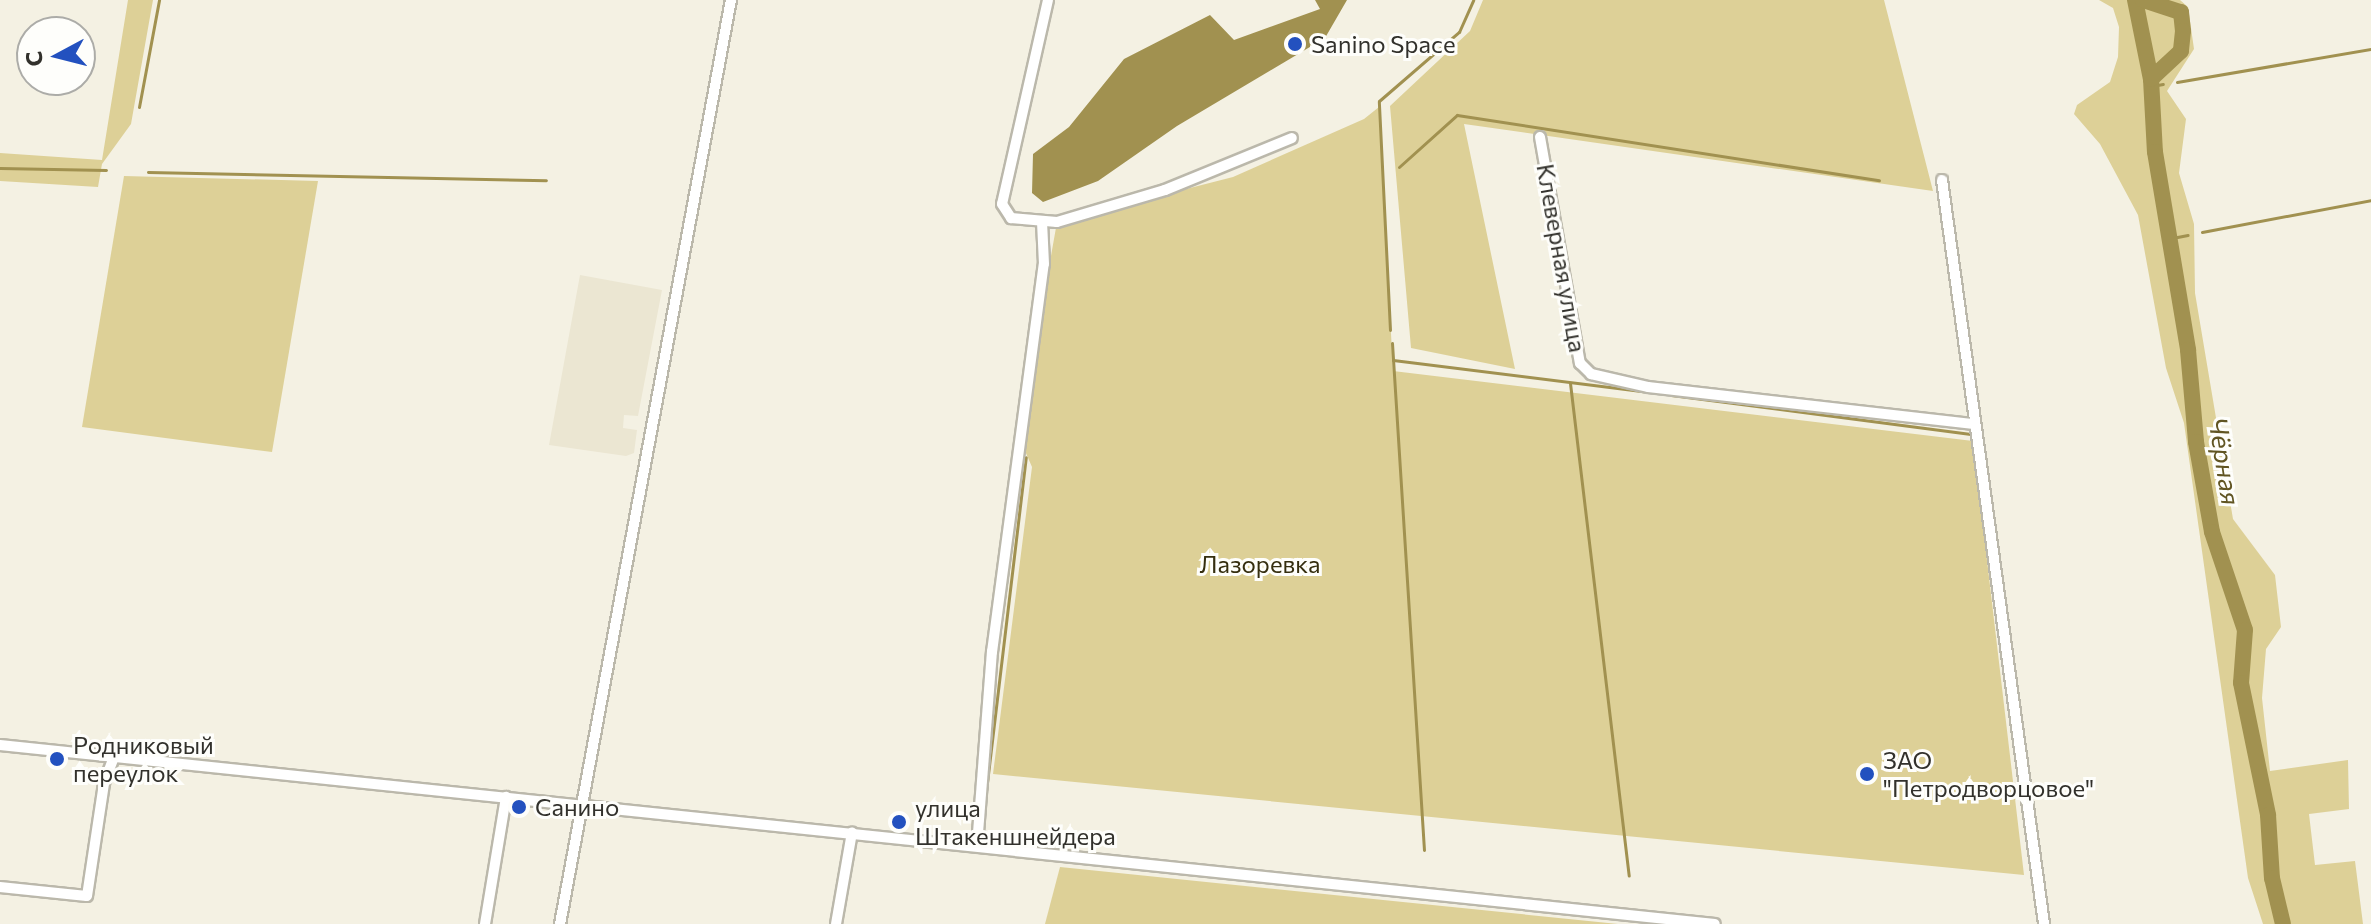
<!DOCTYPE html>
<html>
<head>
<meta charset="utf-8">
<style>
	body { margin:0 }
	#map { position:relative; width:2371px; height:924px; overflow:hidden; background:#f4f1e3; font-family:Commissioner,sans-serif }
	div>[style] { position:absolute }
	.built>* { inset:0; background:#ebe6d2 }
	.green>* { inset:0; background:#ddd097 }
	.water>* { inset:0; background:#a19150 }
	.stream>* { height:3px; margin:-1.5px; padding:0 1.5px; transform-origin:1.5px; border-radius:1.5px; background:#a19150 }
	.river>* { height:16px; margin:-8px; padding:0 8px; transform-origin:8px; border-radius:8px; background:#a19150 }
	.roads { filter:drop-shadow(2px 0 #bbb8ab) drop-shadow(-2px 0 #bbb8ab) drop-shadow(0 2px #bbb8ab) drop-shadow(0 -2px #bbb8ab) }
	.minor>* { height:10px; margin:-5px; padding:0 5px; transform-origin:5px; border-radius:5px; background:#fff }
	.dots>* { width:22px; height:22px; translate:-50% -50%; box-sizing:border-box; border:4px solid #fefefb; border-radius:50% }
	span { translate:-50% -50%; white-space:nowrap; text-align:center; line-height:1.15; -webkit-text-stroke:6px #fefefb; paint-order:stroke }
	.poi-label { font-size:24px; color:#32312c }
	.left { translate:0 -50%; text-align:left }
	.street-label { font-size:24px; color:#32312c }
	.park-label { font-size:24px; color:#352e0f }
	.water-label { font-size:26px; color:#615523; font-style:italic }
	.north { position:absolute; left:16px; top:16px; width:80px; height:80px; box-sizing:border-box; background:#fefefb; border:2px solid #acaca8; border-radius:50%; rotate:263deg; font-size:22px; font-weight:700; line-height:32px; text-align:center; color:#32312c }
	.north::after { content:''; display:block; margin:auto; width:28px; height:36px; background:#2351bf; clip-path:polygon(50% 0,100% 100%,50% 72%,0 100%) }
</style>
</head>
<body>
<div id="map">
	<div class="built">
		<i style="clip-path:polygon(580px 275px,662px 290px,638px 416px,624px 415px,623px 428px,637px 430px,634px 453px,626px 456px,549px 445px)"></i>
	</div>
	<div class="green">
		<i style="clip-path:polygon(128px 0,153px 0,131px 124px,102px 164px,98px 187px,0 181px,0 153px,102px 160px)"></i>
		<i style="clip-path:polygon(1483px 0,1884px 0,1933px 191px,1464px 124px,1515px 369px,1411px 348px,1390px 106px,1470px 31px)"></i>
		<i style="clip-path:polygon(2099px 0,2180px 0,2188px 7px,2194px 49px,2167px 91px,2186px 119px,2179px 173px,2194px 224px,2195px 293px,2233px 519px,2275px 575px,2281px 627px,2266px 649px,2262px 698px,2270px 771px,2348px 760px,2349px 809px,2309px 814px,2315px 865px,2355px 861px,2363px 924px,2263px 924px,2248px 878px,2184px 423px,2166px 368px,2138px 215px,2100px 144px,2074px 114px,2077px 105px,2110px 82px,2118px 57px,2119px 27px,2113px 8px)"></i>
		<i style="clip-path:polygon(1379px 107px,1393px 371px,1973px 441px,2024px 875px,993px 774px,1032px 467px,1019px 437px,1057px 222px,1233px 177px,1364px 119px)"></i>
		<i style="clip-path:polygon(124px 176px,318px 181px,272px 452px,82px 427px)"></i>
		<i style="clip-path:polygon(1060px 867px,1618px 924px,1045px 924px)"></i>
	</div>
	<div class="water">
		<i style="clip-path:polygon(1315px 0,1347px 0,1325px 38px,1177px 126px,1098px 181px,1043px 202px,1032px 193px,1033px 154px,1069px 127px,1124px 59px,1210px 15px,1234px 40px,1320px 9px)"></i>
	</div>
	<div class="stream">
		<i style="left:2177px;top:82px;width:197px;rotate:-9.7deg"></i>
		<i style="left:2152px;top:86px;width:11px;rotate:-10deg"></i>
		<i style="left:139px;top:107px;width:109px;rotate:-79.4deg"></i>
		<i style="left:1399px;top:167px;width:78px;rotate:-41.9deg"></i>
		<i style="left:1457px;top:115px;width:427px;rotate:8.8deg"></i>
		<i style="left:0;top:168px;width:106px;rotate:1.1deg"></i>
		<i style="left:148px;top:172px;width:398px;rotate:1.2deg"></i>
		<i style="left:2202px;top:232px;width:172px;rotate:-10.7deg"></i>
		<i style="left:2167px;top:239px;width:21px;rotate:-11deg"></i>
		<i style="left:1390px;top:330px;width:229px;rotate:-92.8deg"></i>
		<i style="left:1379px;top:101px;width:106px;rotate:-40.8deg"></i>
		<i style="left:1459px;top:32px;width:35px;rotate:-66deg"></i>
		<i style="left:1392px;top:343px;width:508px;rotate:86.39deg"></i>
		<i style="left:1393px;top:360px;width:252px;rotate:7.1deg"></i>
		<i style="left:1570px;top:383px;width:496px;rotate:83.2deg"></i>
		<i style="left:1671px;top:395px;width:304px;rotate:7.4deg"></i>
		<i style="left:986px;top:791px;width:336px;rotate:-83.2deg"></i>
	</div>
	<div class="river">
		<i style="left:2135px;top:0;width:81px;rotate:78.6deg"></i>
		<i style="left:2151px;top:79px;width:73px;rotate:86.9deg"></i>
		<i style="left:2155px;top:152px;width:201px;rotate:80.5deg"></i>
		<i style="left:2188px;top:350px;width:92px;rotate:85deg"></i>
		<i style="left:2196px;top:442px;width:91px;rotate:79.9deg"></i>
		<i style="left:2212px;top:532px;width:103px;rotate:71.4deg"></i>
		<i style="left:2245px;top:630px;width:53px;rotate:94.3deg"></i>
		<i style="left:2241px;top:683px;width:135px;rotate:78.4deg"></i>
		<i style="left:2268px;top:815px;width:63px;rotate:86.4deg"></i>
		<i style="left:2272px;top:878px;width:47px;rotate:76.6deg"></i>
		<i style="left:2143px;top:0;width:40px;rotate:18deg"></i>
		<i style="left:2181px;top:12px;width:19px;rotate:84deg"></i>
		<i style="left:2183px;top:31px;width:20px;rotate:96deg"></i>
		<i style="left:2181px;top:51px;width:41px;rotate:137deg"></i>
	</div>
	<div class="roads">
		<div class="minor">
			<i style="left:1048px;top:0;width:209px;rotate:102.7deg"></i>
			<i style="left:1002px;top:204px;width:17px;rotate:57deg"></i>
			<i style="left:1011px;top:218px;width:46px;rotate:5deg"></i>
			<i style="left:1057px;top:222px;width:113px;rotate:-16.5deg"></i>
			<i style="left:1165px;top:190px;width:137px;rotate:-22.3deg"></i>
			<i style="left:1540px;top:137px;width:230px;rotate:80deg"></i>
			<i style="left:1580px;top:363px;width:16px;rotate:45deg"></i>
			<i style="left:1591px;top:374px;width:58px;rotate:12.8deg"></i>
			<i style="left:1648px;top:387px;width:328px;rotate:6.5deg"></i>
			<i style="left:1942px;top:180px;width:751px;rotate:82.19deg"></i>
			<i style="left:0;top:745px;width:1724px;rotate:5.96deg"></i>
			<i style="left:977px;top:846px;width:195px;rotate:-85.6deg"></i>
			<i style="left:992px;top:652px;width:391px;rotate:-82.4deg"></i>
			<i style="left:1044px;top:264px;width:42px;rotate:-92.7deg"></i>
			<i style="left:0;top:887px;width:87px;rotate:5.9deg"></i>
			<i style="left:87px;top:896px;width:114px;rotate:-81.4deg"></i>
			<i style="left:104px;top:783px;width:28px;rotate:-69deg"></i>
			<i style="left:485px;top:924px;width:129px;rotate:-80.6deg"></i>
			<i style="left:560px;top:924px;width:940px;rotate:-79.52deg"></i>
			<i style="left:836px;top:924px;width:93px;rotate:-80.1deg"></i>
		</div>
	</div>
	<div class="dots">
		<i style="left:1295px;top:44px;background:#2351bf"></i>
		<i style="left:57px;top:759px;background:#2351bf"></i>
		<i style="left:1867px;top:774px;background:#2351bf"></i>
		<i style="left:519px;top:807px;background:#2351bf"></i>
		<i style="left:899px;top:822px;background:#2351bf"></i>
	</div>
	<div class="poi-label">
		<span class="left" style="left:1311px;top:44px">Sanino Space</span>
		<span class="left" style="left:73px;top:759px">Родниковый<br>переулок</span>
		<span class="left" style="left:1883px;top:774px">ЗАО<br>"Петродворцовое"</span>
		<span class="left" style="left:535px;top:807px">Санино</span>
		<span class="left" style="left:915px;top:822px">улица<br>Штакеншнейдера</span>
	</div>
	<div class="street-label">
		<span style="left:1562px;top:258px;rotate:80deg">Клеверная улица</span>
	</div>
	<div class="park-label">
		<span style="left:1260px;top:564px">Лазоревка</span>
	</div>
	<div class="water-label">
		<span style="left:2225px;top:461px;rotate:81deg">Чёрная</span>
	</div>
	<div class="north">С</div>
</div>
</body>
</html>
